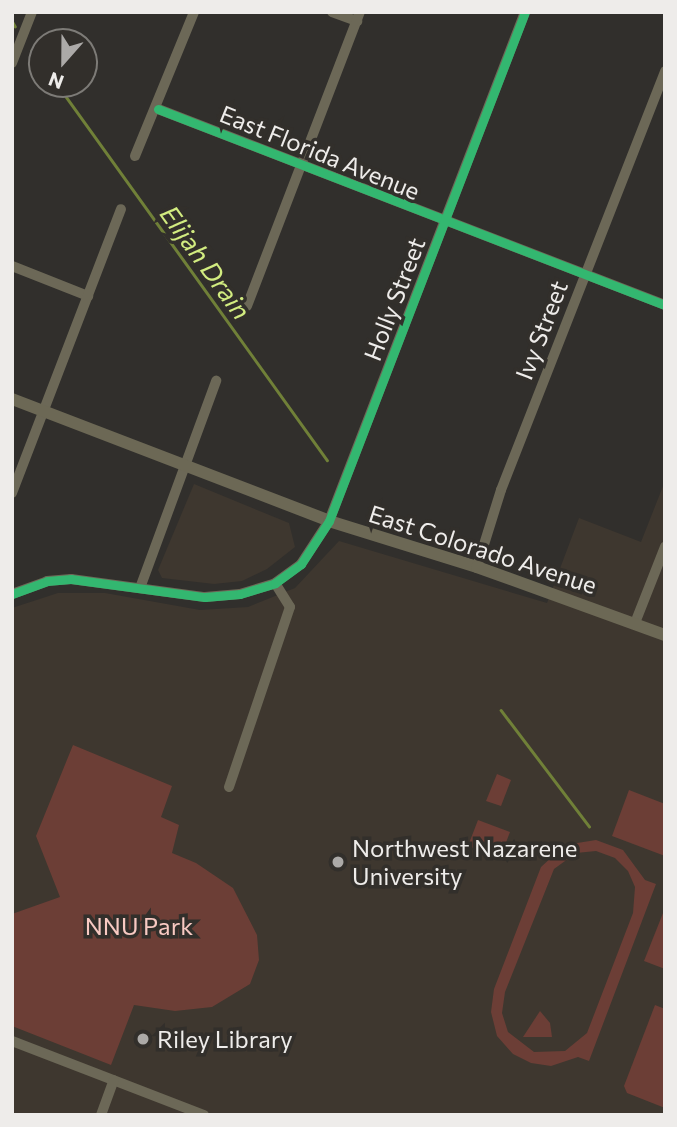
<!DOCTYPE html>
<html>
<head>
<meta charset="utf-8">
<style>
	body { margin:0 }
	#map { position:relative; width:677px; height:1127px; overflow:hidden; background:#312f2c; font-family:Commissioner,sans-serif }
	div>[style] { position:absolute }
	.built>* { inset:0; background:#3e372f }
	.green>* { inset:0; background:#6c3e36 }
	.stream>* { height:2.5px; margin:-1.25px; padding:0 1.25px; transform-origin:1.25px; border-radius:1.25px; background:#708038 }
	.minor>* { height:10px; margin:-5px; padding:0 5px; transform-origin:5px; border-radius:5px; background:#6c6857 }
	.major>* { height:12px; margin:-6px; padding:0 6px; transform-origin:6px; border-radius:6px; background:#6c6855 }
	.cycleway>* { height:9px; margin:-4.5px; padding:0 4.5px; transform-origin:4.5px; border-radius:4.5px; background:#33b770 }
	.dots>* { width:19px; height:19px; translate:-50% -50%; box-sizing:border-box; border:4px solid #322f2b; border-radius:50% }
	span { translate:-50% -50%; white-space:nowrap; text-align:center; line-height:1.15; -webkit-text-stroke:7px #322f2b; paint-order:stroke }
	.street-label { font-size:24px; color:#eeecea }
	.poi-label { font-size:24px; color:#eeecea }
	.left { translate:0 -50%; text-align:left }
	.park-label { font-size:24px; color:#f8c9c2 }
	.water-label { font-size:26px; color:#d2ec80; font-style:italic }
	.frame { position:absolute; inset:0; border:14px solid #eeecea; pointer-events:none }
	.north { position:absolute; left:28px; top:28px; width:70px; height:70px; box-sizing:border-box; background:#322f2b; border:2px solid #7d7b77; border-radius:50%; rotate:201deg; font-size:19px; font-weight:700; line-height:28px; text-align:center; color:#eeecea }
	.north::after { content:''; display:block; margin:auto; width:24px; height:32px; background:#acaaa8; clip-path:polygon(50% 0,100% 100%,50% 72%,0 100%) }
</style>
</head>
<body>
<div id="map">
	<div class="built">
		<i style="clip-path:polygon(665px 481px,665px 1115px,12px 1115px,12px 608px,58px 593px,105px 593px,200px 610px,248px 607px,295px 588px,339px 541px,547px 603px,579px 518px,641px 542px)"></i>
		<i style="clip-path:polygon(194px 484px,289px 523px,295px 547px,267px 569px,242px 581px,214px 584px,162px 578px,158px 570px)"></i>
	</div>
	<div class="green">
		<i style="clip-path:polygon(73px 745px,172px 786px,161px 817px,179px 825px,172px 853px,196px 863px,233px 888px,257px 935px,259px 960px,250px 984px,212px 1007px,175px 1011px,134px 1005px,111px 1065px,12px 1026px,12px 914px,60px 897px,36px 836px)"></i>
		<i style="clip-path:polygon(497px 774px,511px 780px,501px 806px,486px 801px)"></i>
		<i style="clip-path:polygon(629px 790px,665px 804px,665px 856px,612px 836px)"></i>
		<i style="clip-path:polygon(478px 820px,510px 832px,500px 858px,468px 846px)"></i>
		<i style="clip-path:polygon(evenodd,596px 840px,623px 850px,645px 880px,656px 884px,589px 1061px,578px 1057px,551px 1066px,531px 1063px,513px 1054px,497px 1036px,491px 1012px,494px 989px,541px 867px,565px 845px,596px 840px,596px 851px,615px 858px,628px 871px,635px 887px,633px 913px,587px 1033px,565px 1051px,534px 1052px,508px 1032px,502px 1013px,505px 992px,554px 869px,576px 853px,596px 851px)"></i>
		<i style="clip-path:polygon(665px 908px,665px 969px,644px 961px)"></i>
		<i style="clip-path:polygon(655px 1005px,665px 1009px,665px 1108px,627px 1093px,624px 1086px)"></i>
		<i style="clip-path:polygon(540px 1011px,550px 1023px,552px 1037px,523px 1037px)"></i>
	</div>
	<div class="stream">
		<i style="left:12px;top:21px;width:6px;rotate:59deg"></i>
		<i style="left:32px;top:50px;width:17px;rotate:54deg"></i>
		<i style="left:57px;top:84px;width:463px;rotate:54.3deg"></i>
		<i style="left:501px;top:710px;width:146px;rotate:52.8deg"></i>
	</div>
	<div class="minor">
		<i style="left:332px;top:12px;width:27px;rotate:20deg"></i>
		<i style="left:12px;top:63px;width:55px;rotate:-68.6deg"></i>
		<i style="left:158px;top:109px;width:544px;rotate:21.14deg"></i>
		<i style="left:135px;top:156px;width:156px;rotate:-67.7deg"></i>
		<i style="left:12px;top:266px;width:82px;rotate:21.5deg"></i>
		<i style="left:247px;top:306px;width:315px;rotate:-69deg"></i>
		<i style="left:12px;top:493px;width:304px;rotate:-69deg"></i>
		<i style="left:477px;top:567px;width:81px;rotate:-72.7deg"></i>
		<i style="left:501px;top:490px;width:450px;rotate:-68.6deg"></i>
		<i style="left:140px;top:588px;width:221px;rotate:-69.8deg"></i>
		<i style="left:12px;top:594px;width:37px;rotate:-20deg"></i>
		<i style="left:47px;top:581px;width:24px;rotate:-5deg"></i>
		<i style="left:71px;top:579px;width:135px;rotate:7.7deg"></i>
		<i style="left:205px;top:597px;width:35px;rotate:-5deg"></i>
		<i style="left:240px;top:594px;width:37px;rotate:-17deg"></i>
		<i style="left:275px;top:583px;width:32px;rotate:-36deg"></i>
		<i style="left:301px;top:564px;width:51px;rotate:-56.9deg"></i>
		<i style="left:329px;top:521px;width:545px;rotate:-68.94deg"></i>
		<i style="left:635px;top:623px;width:82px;rotate:-68.5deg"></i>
		<i style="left:229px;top:787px;width:190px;rotate:-71.3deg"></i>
		<i style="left:290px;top:607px;width:28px;rotate:-122deg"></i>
		<i style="left:12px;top:1041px;width:206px;rotate:21.1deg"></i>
		<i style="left:101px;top:1115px;width:37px;rotate:-70deg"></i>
	</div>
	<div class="major">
		<i style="left:12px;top:399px;width:340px;rotate:21deg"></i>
		<i style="left:329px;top:521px;width:155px;rotate:17.3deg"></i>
		<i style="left:477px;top:567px;width:200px;rotate:19.9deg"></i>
	</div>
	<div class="cycleway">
		<i style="left:158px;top:109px;width:544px;rotate:21.14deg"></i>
		<i style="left:12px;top:594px;width:37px;rotate:-20deg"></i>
		<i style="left:47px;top:581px;width:24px;rotate:-5deg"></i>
		<i style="left:71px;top:579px;width:135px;rotate:7.7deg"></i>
		<i style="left:205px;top:597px;width:35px;rotate:-5deg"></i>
		<i style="left:240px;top:594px;width:37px;rotate:-17deg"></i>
		<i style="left:275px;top:583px;width:32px;rotate:-36deg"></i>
		<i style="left:301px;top:564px;width:51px;rotate:-56.9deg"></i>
		<i style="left:329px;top:521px;width:545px;rotate:-68.94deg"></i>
	</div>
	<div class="dots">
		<i style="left:338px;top:862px;background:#acaaa8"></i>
		<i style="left:143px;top:1039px;background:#acaaa8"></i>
	</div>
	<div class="street-label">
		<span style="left:320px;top:152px;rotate:22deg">East Florida Avenue</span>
		<span style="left:394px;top:299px;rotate:-69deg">Holly Street</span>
		<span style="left:541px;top:330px;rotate:-69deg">Ivy Street</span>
		<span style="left:483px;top:549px;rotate:18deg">East Colorado Avenue</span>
	</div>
	<div class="poi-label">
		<span class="left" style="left:352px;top:862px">Northwest Nazarene<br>University</span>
		<span class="left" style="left:157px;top:1039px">Riley Library</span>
	</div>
	<div class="park-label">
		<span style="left:139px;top:926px">NNU Park</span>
	</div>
	<div class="water-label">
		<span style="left:206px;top:262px;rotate:54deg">Elijah Drain</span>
	</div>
	<div class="frame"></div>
	<div class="north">N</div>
</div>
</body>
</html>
